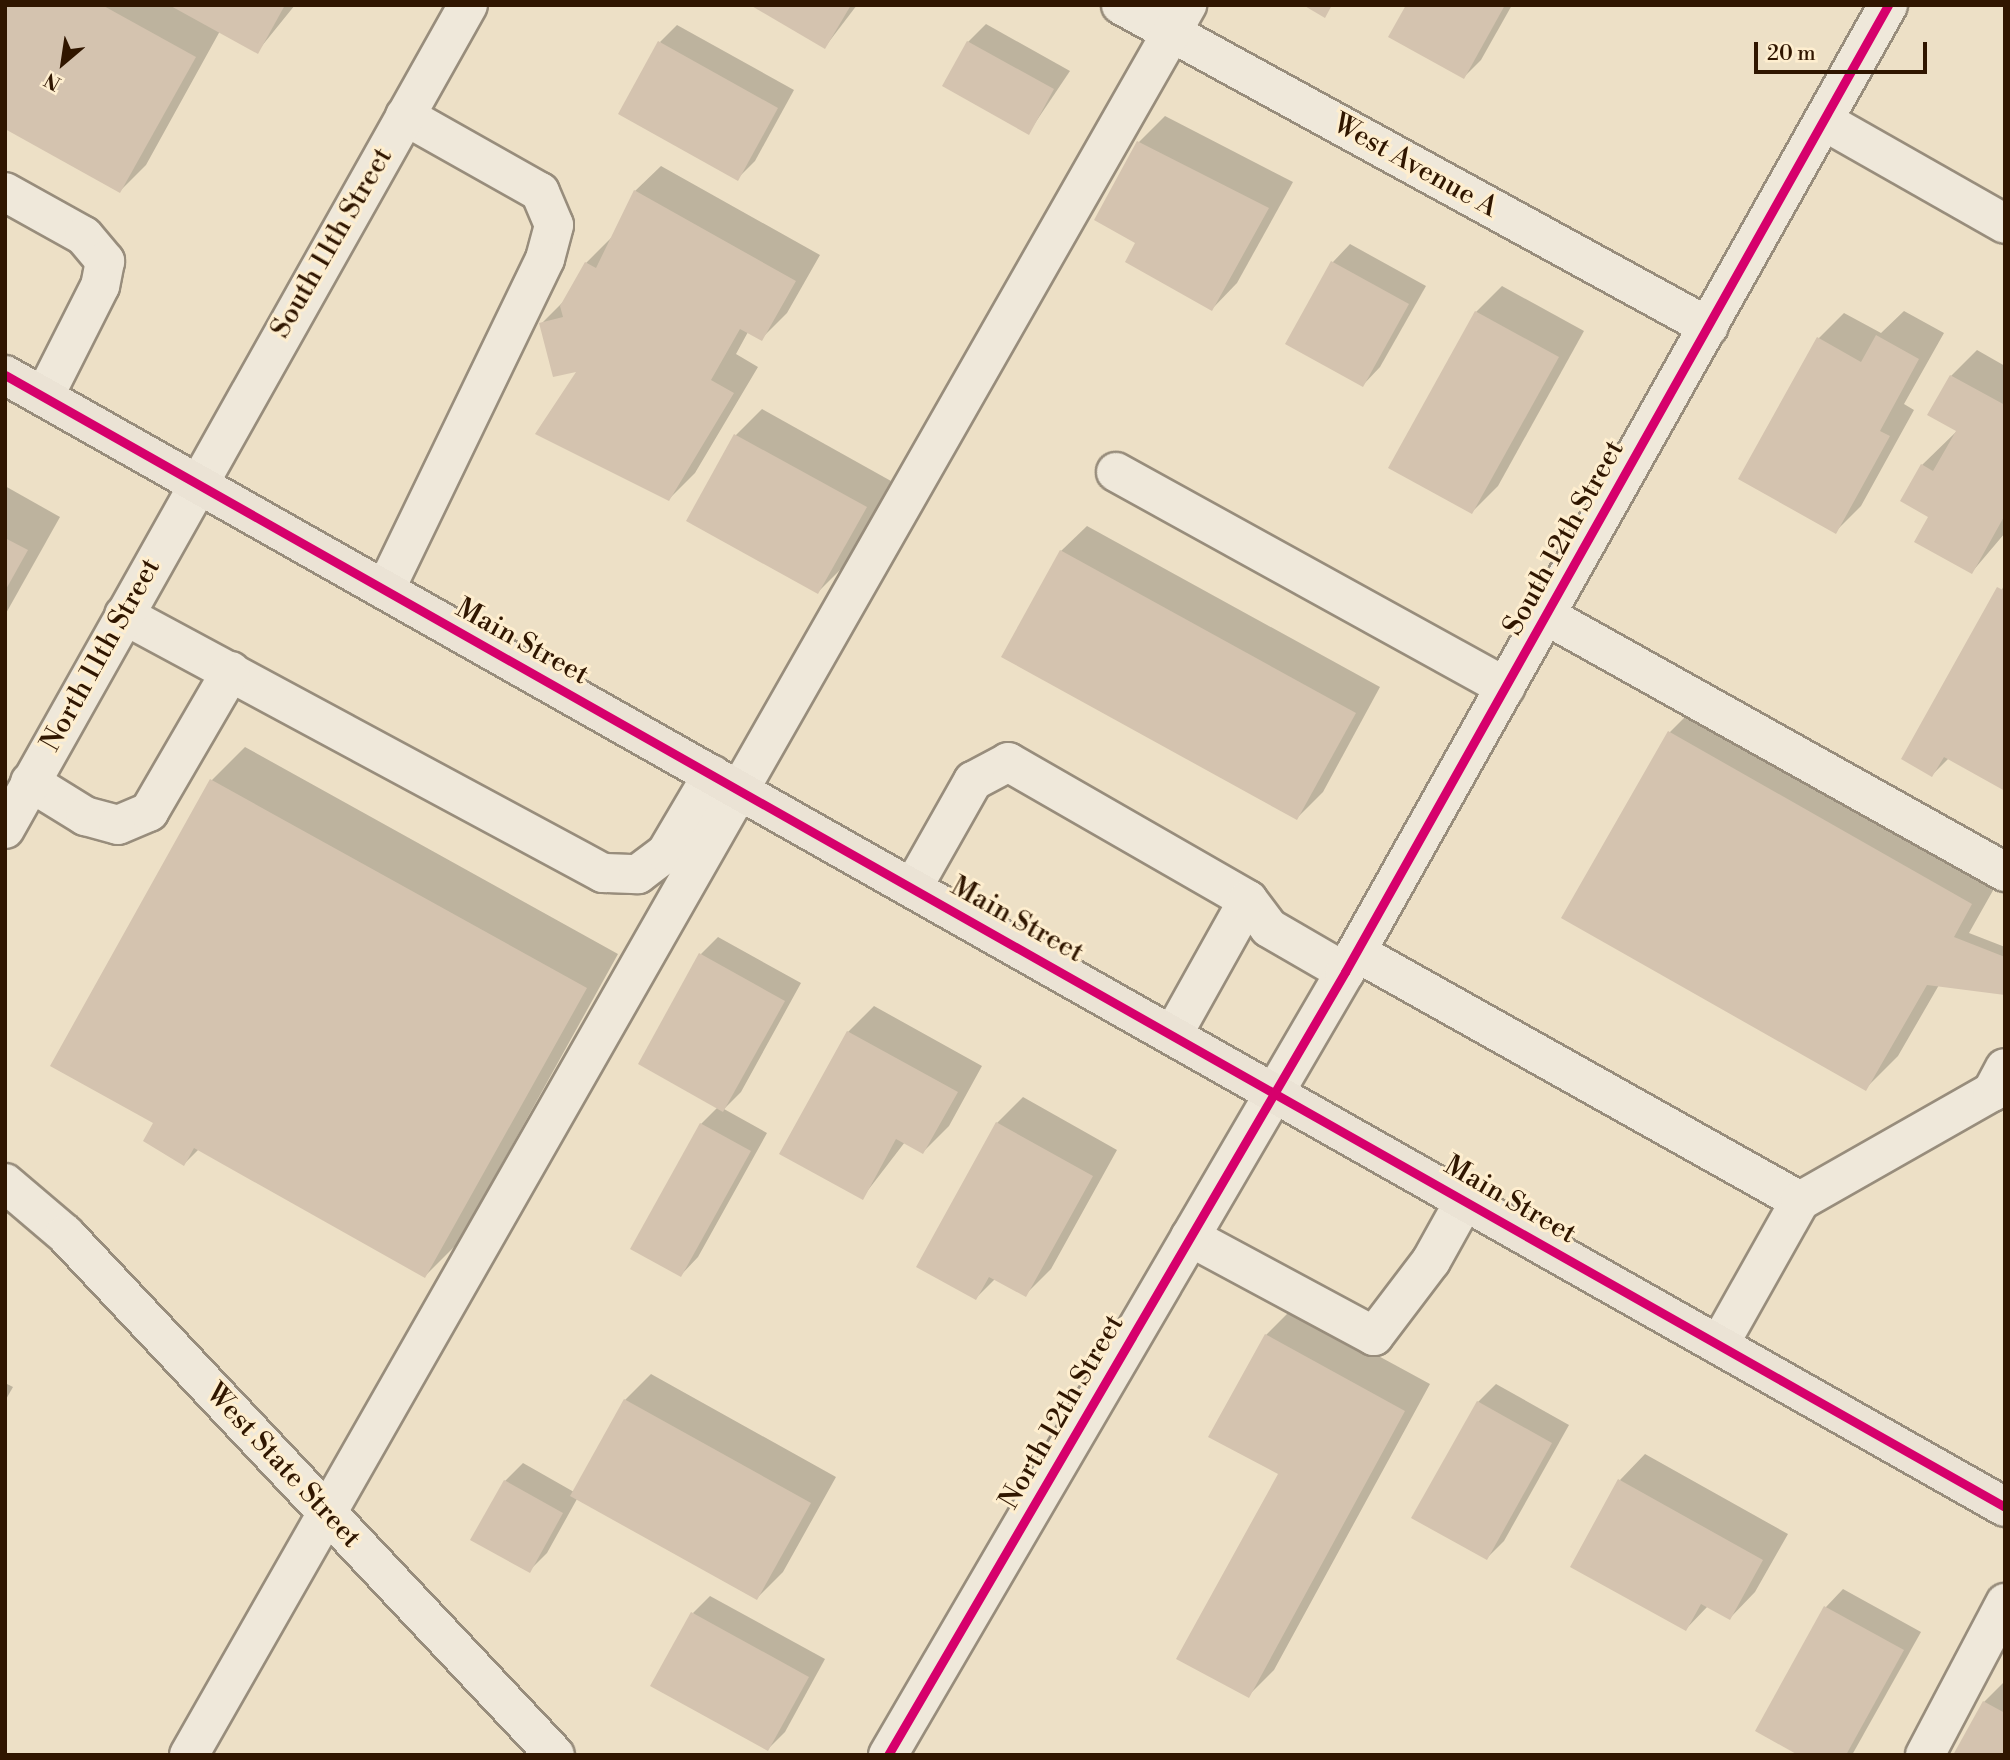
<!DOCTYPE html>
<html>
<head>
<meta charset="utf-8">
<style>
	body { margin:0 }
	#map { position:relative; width:2010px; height:1760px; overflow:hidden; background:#ede0c6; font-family:"Libre Bodoni",serif }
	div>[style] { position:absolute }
	.shadow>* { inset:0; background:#0003 }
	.building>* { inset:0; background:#d4c3af }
	.roads { filter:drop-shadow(2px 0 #988d7c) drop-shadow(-2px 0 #988d7c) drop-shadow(0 2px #988d7c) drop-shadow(0 -2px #988d7c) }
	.minor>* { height:38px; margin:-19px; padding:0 19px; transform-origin:19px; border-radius:19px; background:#efe8da }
	.major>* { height:38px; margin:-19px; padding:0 19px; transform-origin:19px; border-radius:19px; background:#ebe3d5 }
	.cycleway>* { height:9px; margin:-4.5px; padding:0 4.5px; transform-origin:4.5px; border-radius:4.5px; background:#d6006c }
	span { translate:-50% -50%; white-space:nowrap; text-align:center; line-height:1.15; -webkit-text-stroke:6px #feeecf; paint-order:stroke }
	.street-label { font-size:28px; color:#301600 }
	.frame { position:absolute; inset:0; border:7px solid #301600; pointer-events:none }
	.north { position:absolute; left:28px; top:28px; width:70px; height:70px; -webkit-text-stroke:5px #feeecf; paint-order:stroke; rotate:209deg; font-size:19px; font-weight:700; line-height:28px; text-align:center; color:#301600 }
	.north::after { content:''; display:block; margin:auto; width:24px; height:32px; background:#301600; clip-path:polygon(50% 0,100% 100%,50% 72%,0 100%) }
	.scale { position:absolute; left:1754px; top:42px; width:173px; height:32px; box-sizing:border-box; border:4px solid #301600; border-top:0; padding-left:9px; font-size:21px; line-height:24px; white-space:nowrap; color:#301600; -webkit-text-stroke:5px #feeecf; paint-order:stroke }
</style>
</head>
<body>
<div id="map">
	<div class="shadow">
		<i style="clip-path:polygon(5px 5px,295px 5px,257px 52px,220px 31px,146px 165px,120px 191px)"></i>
		<i style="clip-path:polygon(753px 5px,857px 5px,825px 47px)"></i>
		<i style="clip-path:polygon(1408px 5px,1512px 5px,1481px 60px,1464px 77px)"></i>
		<i style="clip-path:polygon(986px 24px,1070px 71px,1029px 132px,968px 42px)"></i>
		<i style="clip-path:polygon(677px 25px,794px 90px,755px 161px,737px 179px,660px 42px)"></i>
		<i style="clip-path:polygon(1165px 116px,1293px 182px,1237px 283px,1212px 309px,1138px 242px,1139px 142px)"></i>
		<i style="clip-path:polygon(661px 166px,820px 255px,787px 313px,761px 339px,748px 332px,736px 354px,758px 367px,695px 473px,669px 499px,538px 433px,580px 369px,541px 324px,567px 298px,586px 263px,613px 236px,635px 191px)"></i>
		<i style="clip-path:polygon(1350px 244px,1426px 286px,1380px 367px,1363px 385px,1288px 343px,1333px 262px)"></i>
		<i style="clip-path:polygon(1502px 286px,1584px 331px,1498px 486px,1472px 512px,1390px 467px,1476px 312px)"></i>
		<i style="clip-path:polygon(1904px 311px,1944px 333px,1904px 404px,1914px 410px,1861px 506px,1836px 531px,1818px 339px,1844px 313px,1881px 333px)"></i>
		<i style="clip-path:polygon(1977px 350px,2005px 366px,2005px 533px,1972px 572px,1931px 516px,1922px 465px,1958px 430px,1951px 376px)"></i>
		<i style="clip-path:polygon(762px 409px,891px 481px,844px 566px,818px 592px,688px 520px,736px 435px)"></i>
		<i style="clip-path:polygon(5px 486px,60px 517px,5px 615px)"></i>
		<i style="clip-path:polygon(1087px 526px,1380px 687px,1323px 792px,1297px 818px,1061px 551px)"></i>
		<i style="clip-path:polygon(2005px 582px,2005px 789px,1949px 758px,1932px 775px)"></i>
		<i style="clip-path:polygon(1703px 699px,2004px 871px,1969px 933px,2005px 947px,2005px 994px,1939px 985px,1898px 1056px,1865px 1089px,1564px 918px,1670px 732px)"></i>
		<i style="clip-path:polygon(245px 747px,618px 954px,458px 1243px,425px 1276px,199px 1149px,184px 1164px,156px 1122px,212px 780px)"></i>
		<i style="clip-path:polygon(718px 937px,801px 983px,741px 1092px,724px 1109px,767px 1133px,698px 1257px,681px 1275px,701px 1124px,718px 1107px,701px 954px)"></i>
		<i style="clip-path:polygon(874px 1006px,982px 1066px,949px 1126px,923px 1152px,905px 1142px,862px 1198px,848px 1032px)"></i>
		<i style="clip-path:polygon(1023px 1097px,1117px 1150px,1051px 1269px,1025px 1295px,996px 1278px,976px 1298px,997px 1123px)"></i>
		<i style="clip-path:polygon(1292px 1309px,1430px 1384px,1274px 1670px,1248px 1696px,1280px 1473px,1266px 1335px)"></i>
		<i style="clip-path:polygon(651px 1374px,836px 1477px,783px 1572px,757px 1598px,577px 1499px,547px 1553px,529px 1571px,505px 1481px,523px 1463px,574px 1492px,625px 1400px)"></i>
		<i style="clip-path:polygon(5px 1383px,13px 1387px,5px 1401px)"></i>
		<i style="clip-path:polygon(1496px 1384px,1569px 1425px,1504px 1541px,1487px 1558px,1478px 1402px)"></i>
		<i style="clip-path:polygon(1645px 1454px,1788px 1534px,1755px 1592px,1730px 1618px,1708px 1606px,1686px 1629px,1620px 1480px)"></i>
		<i style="clip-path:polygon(1843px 1589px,1921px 1632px,1852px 1755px,1802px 1755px,1757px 1730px,1826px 1607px)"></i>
		<i style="clip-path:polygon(710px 1596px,825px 1659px,785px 1732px,768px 1749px,693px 1613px)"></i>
		<i style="clip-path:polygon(2005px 1681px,2005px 1755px,1984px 1702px)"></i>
	</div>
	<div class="building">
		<i style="clip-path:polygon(5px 5px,102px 5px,196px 57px,120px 193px,5px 129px)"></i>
		<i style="clip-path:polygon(169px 5px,285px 5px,258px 54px)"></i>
		<i style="clip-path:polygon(750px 5px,851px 5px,825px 49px)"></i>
		<i style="clip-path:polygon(1303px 5px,1332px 5px,1325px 18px)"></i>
		<i style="clip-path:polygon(1406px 5px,1505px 5px,1464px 79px,1388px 37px)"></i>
		<i style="clip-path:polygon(658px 41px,778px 108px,738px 181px,618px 114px)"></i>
		<i style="clip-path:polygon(967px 41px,1054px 89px,1029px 135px,942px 86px)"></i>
		<i style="clip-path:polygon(1137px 141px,1269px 208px,1212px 311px,1125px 262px,1135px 243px,1094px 220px)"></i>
		<i style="clip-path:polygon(634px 190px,796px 281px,762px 341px,740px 329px,711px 380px,734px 393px,669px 501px,535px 434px,576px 372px,553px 377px,539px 323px,563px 317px,560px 306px,585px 262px,596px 268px)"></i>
		<i style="clip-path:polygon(1331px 261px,1409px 304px,1363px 387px,1285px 344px)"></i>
		<i style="clip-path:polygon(1475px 311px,1559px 357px,1472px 514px,1388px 468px)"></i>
		<i style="clip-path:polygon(1876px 335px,1919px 359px,1880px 431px,1890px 436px,1836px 534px,1738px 479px,1817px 337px,1861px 362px)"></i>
		<i style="clip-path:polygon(1950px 375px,2005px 405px,2005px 515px,1972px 574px,1914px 542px,1928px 517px,1900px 501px,1921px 464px,1933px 471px,1956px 431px,1927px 415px)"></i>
		<i style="clip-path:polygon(734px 434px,867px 507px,818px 594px,686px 521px)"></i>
		<i style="clip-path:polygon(5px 538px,28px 550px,5px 591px)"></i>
		<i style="clip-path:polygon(1060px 550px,1356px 713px,1297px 820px,1001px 657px)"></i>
		<i style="clip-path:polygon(1997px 587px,2005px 591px,2005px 791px,1944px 757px,1932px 777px,1901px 759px)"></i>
		<i style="clip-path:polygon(1668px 731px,1972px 904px,1954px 937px,2005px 957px,2005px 995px,1927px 985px,1866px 1091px,1561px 918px)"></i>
		<i style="clip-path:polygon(210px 779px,587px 988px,425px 1278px,194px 1148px,184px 1166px,143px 1141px,153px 1123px,50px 1066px)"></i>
		<i style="clip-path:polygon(699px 953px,785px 1001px,723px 1112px,638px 1064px)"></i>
		<i style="clip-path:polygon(847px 1031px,958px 1092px,923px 1154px,896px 1139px,863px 1200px,779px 1154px)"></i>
		<i style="clip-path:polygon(996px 1122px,1093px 1176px,1026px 1297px,989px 1277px,976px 1300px,916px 1267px)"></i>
		<i style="clip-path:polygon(700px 1123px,751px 1151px,681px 1277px,630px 1249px)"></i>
		<i style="clip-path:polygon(1265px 1334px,1405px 1411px,1249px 1698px,1176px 1659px,1278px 1474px,1208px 1437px)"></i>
		<i style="clip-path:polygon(624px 1399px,811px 1503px,757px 1600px,570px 1496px)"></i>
		<i style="clip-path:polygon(1477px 1401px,1552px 1443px,1487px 1560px,1411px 1518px)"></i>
		<i style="clip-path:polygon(1618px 1479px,1763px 1560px,1730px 1620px,1701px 1604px,1686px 1631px,1570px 1567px)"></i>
		<i style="clip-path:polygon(504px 1480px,563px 1513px,530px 1573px,470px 1540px)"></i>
		<i style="clip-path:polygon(1824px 1606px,1904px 1650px,1846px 1755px,1798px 1755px,1755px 1731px)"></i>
		<i style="clip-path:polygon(691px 1612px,809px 1677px,768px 1751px,650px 1686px)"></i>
		<i style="clip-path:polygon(1983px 1701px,2005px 1713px,2005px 1755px,1953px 1755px)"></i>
	</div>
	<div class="roads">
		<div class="minor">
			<i style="left:1121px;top:5px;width:670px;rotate:28.71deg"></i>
			<i style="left:1824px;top:121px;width:208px;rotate:29.6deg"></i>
			<i style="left:5px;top:192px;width:90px;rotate:29.1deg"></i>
			<i style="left:84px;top:236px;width:33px;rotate:50deg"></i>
			<i style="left:105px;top:261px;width:25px;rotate:101deg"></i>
			<i style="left:100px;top:286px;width:124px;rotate:116.8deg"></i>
			<i style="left:1116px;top:472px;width:445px;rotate:28.9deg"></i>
			<i style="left:385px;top:590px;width:368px;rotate:-64.2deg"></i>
			<i style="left:545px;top:259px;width:35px;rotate:-75deg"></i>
			<i style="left:554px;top:225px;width:36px;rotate:-113deg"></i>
			<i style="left:540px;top:192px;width:155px;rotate:-150.6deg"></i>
			<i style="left:124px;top:615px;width:544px;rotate:28.31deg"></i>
			<i style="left:603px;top:873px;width:35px;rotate:2deg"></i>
			<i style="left:638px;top:874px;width:35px;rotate:-37deg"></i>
			<i style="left:666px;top:853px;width:91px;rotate:-59.5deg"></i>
			<i style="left:1547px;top:616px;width:525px;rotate:29.2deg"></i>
			<i style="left:30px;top:782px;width:65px;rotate:31.7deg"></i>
			<i style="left:85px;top:816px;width:34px;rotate:15deg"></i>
			<i style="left:118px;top:825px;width:34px;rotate:-23deg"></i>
			<i style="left:149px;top:812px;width:163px;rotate:-59.8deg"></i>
			<i style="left:5px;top:829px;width:945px;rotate:-60.67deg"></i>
			<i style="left:913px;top:887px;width:122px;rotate:-60.5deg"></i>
			<i style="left:973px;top:781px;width:40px;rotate:-28deg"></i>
			<i style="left:1008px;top:762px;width:277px;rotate:29.9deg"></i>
			<i style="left:1248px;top:900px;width:154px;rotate:119.2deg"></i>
			<i style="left:1248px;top:900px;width:35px;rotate:53deg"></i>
			<i style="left:1269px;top:928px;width:88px;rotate:30.1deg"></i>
			<i style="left:1356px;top:952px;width:509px;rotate:29.28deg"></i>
			<i style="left:1800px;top:1201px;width:165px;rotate:119.4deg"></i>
			<i style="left:5px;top:1183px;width:79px;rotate:40.4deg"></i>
			<i style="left:65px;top:1234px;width:715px;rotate:46.76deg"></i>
			<i style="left:1800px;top:1201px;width:221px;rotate:-29.6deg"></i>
			<i style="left:1992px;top:1092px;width:27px;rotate:-62deg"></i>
			<i style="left:1190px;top:1237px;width:209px;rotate:28.3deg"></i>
			<i style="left:1374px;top:1336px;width:94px;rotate:-52.8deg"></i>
			<i style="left:1431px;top:1261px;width:70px;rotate:-60.9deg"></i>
			<i style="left:189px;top:1755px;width:2015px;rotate:-60.3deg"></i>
			<i style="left:888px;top:1755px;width:907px;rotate:-59.73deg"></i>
			<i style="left:1345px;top:972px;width:1109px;rotate:-60.68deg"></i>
			<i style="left:1925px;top:1755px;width:172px;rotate:-62.2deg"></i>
		</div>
		<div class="major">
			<i style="left:5px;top:375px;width:2298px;rotate:29.51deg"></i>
		</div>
	</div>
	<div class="cycleway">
		<i style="left:5px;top:375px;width:2298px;rotate:29.51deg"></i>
		<i style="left:888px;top:1755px;width:907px;rotate:-59.73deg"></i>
		<i style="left:1345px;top:972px;width:1109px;rotate:-60.68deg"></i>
	</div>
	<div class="street-label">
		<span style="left:1415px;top:166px;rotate:29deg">West Avenue A</span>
		<span style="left:332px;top:243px;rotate:-60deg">South 11th Street</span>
		<span style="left:1564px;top:538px;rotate:-61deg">South 12th Street</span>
		<span style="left:522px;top:642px;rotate:29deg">Main Street</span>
		<span style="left:101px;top:655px;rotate:-61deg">North 11th Street</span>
		<span style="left:1017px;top:920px;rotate:29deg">Main Street</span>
		<span style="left:1510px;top:1200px;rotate:30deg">Main Street</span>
		<span style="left:1062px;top:1412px;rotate:-60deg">North 12th Street</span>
		<span style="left:283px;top:1466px;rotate:47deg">West State Street</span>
	</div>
	<div class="frame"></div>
	<div class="north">N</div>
	<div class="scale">20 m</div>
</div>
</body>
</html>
